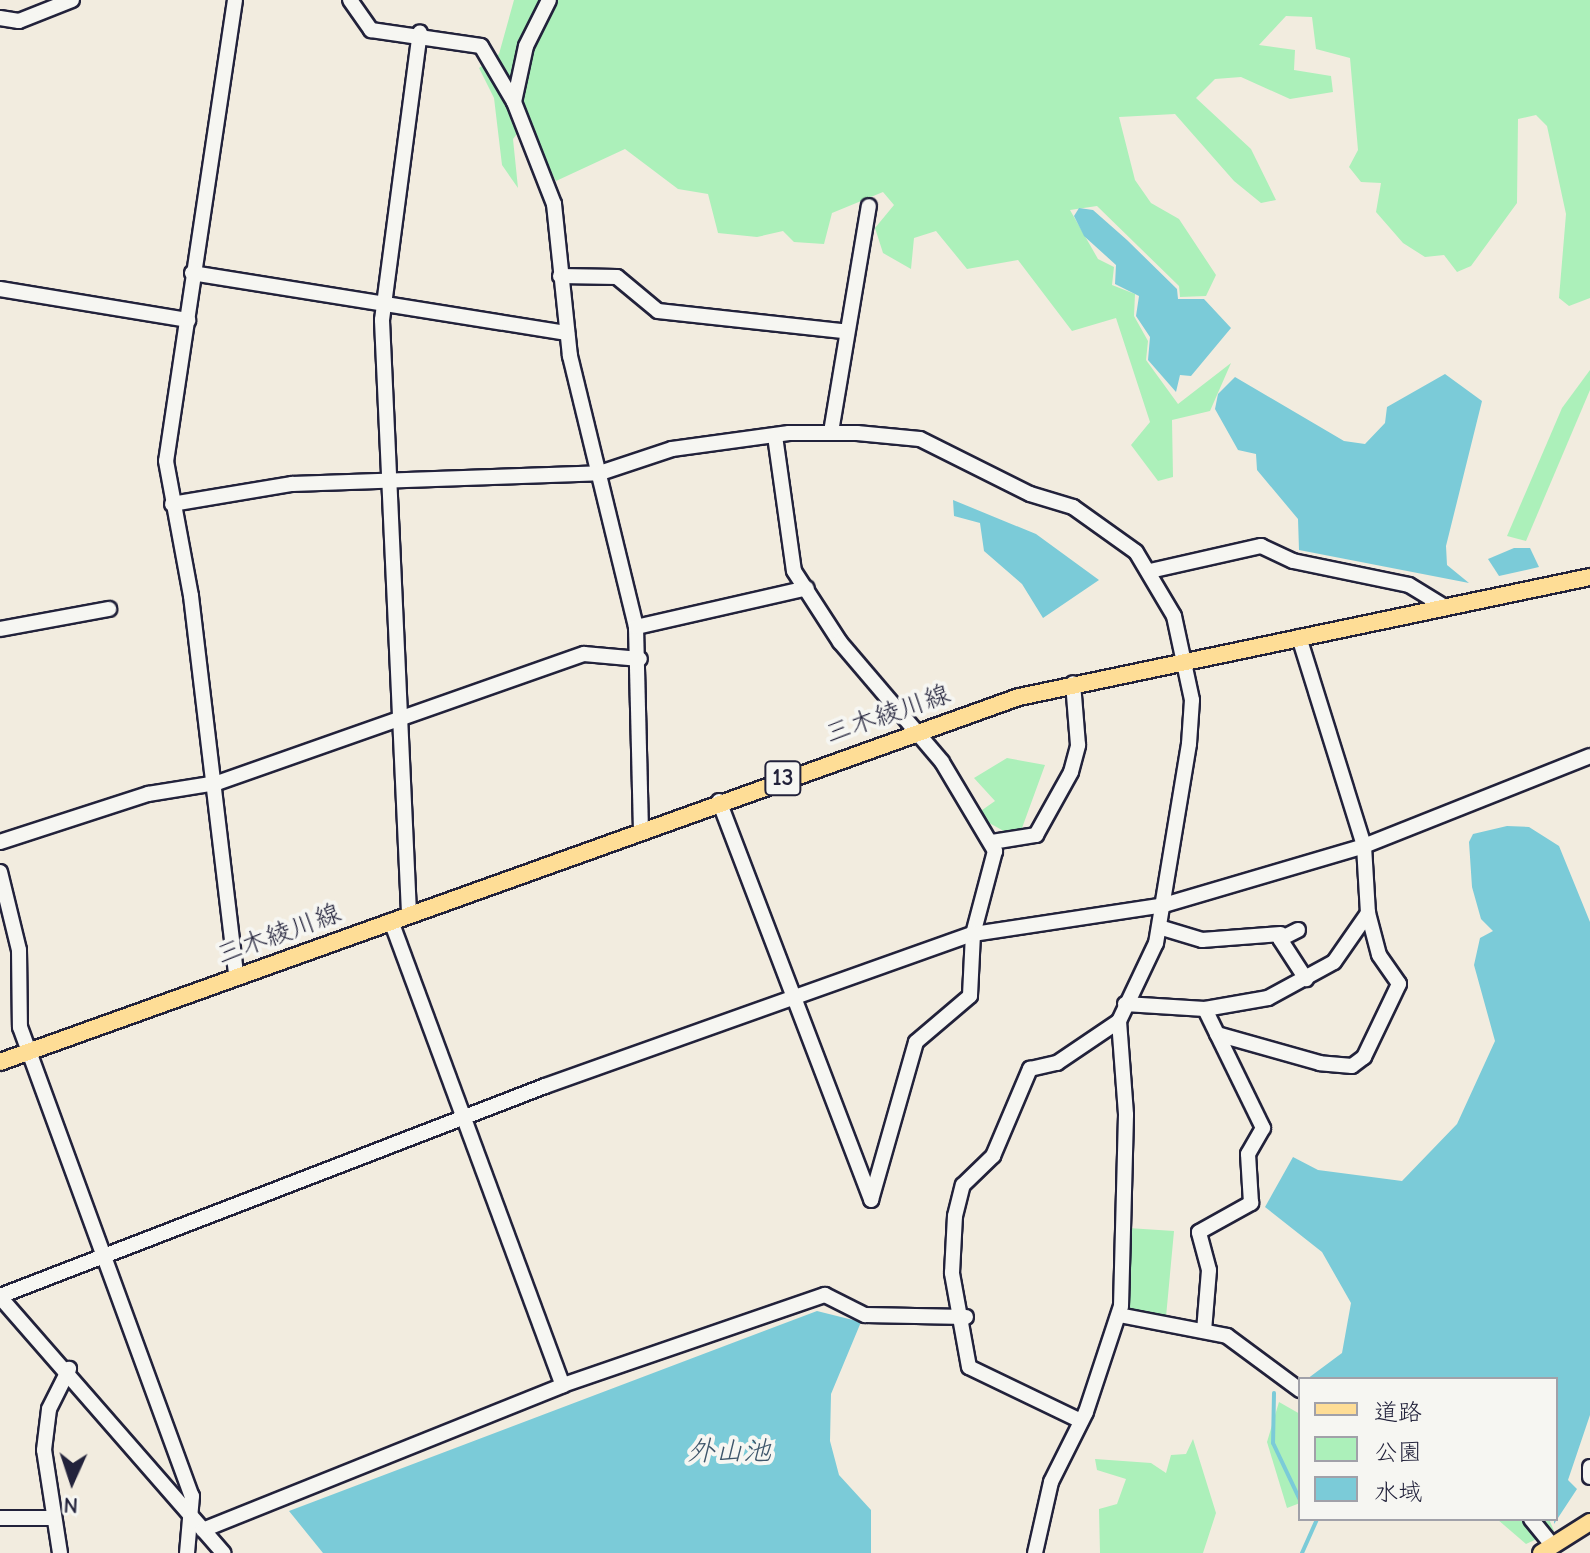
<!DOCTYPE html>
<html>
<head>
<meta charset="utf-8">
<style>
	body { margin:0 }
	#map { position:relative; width:1590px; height:1553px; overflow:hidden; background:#f2ecdf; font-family:"Comic Neue","Klee One",sans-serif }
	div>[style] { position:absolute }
	.green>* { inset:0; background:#acf0ba }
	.water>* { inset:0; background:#7bcbd8 }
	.stream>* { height:4px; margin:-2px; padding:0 2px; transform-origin:2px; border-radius:2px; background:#7bcbd8 }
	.roads { filter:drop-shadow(2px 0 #22223b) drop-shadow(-2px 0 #22223b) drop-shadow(0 2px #22223b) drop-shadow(0 -2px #22223b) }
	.minor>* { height:14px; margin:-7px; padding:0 7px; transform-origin:7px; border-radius:7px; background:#f6f6f2 }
	.major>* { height:16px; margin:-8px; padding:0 8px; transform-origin:8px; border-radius:8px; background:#fedd96 }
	span { translate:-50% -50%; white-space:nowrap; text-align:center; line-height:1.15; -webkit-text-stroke:8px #f6f6f2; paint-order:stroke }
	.shield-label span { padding:2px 6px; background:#f6f6f2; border:2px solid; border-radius:6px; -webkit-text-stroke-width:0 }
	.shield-label { font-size:24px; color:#22223b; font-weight:700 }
	.street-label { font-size:26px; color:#22223b }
	.water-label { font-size:28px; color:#3d556a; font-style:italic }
	.legend { position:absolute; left:1298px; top:1377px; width:260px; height:144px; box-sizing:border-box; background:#f6f6f2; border:2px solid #a1a1a9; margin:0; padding:10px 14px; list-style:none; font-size:24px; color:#22223b }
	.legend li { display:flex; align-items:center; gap:16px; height:40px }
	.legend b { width:40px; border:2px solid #a1a1a9 }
	.north { position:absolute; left:32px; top:1441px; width:80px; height:80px; -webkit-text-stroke:6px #f6f6f2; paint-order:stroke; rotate:183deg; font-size:22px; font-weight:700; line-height:32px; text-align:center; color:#22223b }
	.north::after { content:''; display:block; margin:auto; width:28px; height:36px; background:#22223b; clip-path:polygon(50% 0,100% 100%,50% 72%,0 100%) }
</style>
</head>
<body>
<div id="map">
	<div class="green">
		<i style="clip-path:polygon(514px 0,1590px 0,1590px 298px,1569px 306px,1559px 298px,1566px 214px,1547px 126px,1536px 115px,1518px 119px,1517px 203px,1471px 266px,1457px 272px,1444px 255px,1425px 257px,1403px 243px,1376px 212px,1381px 183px,1361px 182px,1349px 167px,1358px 150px,1350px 58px,1316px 49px,1312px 17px,1286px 16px,1259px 45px,1295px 50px,1294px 70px,1331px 76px,1333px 92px,1290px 99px,1241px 77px,1215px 79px,1196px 98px,1251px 149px,1276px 200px,1261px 203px,1234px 181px,1175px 114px,1119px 117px,1135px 180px,1151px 203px,1179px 219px,1216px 275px,1206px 296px,1180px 297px,1179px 286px,1097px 206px,1070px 210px,1098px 259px,1114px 267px,1112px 285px,1135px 294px,1134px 316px,1148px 341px,1146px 360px,1178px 404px,1231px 363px,1210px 411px,1172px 420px,1173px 477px,1158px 481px,1131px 445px,1150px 422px,1116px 318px,1072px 331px,1018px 260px,967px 269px,936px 231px,914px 238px,911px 269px,883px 253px,875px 228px,894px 205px,883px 192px,832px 213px,824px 244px,794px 242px,783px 231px,757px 237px,718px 233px,708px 194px,678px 189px,625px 149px,556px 181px,525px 124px,513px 139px,518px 188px,502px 165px,494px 98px,479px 68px,499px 54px)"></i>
		<i style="clip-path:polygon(1590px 370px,1590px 390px,1526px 541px,1507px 536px,1562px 408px)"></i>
		<i style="clip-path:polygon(1007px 758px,1045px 765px,1018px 839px,975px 815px,995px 801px,974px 778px)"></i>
		<i style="clip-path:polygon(1128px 1228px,1174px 1231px,1166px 1317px,1126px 1308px)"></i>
		<i style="clip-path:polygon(1279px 1402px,1300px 1414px,1300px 1503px,1287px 1508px,1267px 1442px)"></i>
		<i style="clip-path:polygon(1193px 1439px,1216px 1513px,1203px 1553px,1100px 1553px,1099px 1509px,1117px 1504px,1126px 1479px,1097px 1470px,1095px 1459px,1151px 1463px,1166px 1473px,1171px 1455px,1186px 1454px)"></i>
		<i style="clip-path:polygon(1497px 1519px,1549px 1519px,1554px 1531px,1526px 1544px)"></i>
	</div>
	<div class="water">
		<i style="clip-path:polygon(1079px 208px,1093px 210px,1127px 240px,1177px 289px,1178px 299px,1204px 299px,1231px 328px,1191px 376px,1180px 375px,1176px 392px,1148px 360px,1150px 337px,1136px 316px,1139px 296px,1115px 284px,1116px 265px,1084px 236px,1074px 216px)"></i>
		<i style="clip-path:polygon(1445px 374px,1482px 401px,1446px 546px,1447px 565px,1469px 583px,1299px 550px,1298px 519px,1257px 470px,1256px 454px,1238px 450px,1215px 409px,1218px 394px,1235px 377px,1344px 441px,1365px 444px,1385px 423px,1387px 407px)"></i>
		<i style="clip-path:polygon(953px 500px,1036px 534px,1099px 580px,1043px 618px,1022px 584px,984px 551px,980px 523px,954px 516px)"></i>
		<i style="clip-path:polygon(1514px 548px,1530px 548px,1539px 567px,1499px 576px,1488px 559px)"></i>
		<i style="clip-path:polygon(1507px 826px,1529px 827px,1559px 846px,1590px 922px,1590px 1415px,1568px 1480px,1577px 1489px,1554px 1524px,1556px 1379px,1307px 1379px,1342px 1353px,1351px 1303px,1322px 1252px,1265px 1207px,1293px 1157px,1318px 1170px,1402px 1181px,1457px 1124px,1495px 1041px,1474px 965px,1480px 938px,1493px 931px,1481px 919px,1472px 887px,1469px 842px,1473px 834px)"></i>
		<i style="clip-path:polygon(817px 1311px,861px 1322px,831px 1394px,830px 1441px,839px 1475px,871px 1510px,871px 1553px,323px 1553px,289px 1511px)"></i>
	</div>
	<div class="stream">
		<i style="left:1274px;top:1393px;width:50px;rotate:91.1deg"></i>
		<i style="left:1273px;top:1443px;width:63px;rotate:64.7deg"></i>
		<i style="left:1302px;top:1553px;width:37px;rotate:-66deg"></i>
	</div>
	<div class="roads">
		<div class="minor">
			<i style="left:235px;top:0;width:466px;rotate:98.5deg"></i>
			<i style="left:166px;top:461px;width:137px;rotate:79.5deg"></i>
			<i style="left:191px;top:596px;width:383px;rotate:83.2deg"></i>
			<i style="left:350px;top:0;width:37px;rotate:55deg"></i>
			<i style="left:371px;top:30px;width:111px;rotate:8.3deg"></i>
			<i style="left:481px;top:46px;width:65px;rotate:59.5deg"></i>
			<i style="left:514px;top:102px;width:110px;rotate:68.6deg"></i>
			<i style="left:554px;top:204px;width:153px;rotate:84deg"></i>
			<i style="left:570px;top:356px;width:279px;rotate:76.3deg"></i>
			<i style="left:636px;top:627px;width:201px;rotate:88.6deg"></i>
			<i style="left:0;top:18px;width:19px;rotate:9deg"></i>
			<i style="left:19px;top:21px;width:57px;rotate:-21.6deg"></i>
			<i style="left:514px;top:102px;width:57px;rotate:-77.9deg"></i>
			<i style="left:526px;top:46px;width:51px;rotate:-63.4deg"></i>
			<i style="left:192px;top:273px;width:380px;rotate:9.1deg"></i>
			<i style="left:560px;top:276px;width:57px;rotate:1deg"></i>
			<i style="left:617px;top:277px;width:53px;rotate:39.7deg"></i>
			<i style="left:658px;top:311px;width:186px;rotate:6.2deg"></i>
			<i style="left:0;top:289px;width:191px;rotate:9.4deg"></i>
			<i style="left:831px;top:432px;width:229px;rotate:-80.5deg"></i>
			<i style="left:775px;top:436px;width:136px;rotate:82deg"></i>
			<i style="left:794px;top:571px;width:85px;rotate:57.1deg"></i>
			<i style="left:840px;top:642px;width:157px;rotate:49.6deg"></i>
			<i style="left:942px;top:762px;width:104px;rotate:59.2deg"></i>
			<i style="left:995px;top:851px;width:86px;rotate:104.8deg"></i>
			<i style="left:973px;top:934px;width:62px;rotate:92.8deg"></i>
			<i style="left:970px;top:996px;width:71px;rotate:139.6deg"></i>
			<i style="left:916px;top:1042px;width:164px;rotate:105.9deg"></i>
			<i style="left:172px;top:504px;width:122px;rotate:-9.5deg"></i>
			<i style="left:292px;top:484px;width:308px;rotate:-2deg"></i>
			<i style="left:600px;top:473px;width:76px;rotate:-18.4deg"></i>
			<i style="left:672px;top:449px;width:118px;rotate:-7.8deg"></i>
			<i style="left:789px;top:433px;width:68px"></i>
			<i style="left:857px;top:433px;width:63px;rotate:5.4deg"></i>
			<i style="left:920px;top:439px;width:123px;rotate:26.6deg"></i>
			<i style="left:1030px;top:494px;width:45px;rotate:16.8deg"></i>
			<i style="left:1073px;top:507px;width:77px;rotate:35.5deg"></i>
			<i style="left:1136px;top:552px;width:74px;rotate:59.3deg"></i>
			<i style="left:1174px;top:616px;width:86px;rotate:77.9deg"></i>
			<i style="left:1192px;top:700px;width:44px;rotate:93.9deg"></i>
			<i style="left:1189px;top:744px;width:202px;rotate:99.4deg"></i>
			<i style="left:1156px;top:943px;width:86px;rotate:115.4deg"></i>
			<i style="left:1119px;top:1021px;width:94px;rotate:85.7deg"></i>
			<i style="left:1126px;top:1115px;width:191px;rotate:91.5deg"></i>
			<i style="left:1121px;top:1306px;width:112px;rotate:108.3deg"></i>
			<i style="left:1086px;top:1412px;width:78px;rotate:116.6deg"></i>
			<i style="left:1051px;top:1482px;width:73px;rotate:102.7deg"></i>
			<i style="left:1150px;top:571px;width:114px;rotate:-12.7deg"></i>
			<i style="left:1261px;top:546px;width:35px;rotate:25deg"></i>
			<i style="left:1293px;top:561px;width:118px;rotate:11.7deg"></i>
			<i style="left:1409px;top:585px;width:42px;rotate:31.4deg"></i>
			<i style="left:636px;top:627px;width:175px;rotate:-12.8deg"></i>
			<i style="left:0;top:629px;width:111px;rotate:-10.4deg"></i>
			<i style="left:1299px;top:637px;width:219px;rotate:72.7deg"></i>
			<i style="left:1364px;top:846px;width:243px;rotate:-21.7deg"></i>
			<i style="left:719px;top:801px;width:427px;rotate:69.1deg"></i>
			<i style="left:0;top:842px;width:156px;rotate:-18deg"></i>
			<i style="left:148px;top:794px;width:70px;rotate:-9.1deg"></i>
			<i style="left:217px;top:783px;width:389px;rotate:-19.4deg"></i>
			<i style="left:584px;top:654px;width:56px;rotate:5.1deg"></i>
			<i style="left:992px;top:842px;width:45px;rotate:-9deg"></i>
			<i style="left:1036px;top:835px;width:72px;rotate:-60.9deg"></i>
			<i style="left:1071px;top:772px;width:28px;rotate:-75deg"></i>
			<i style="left:1078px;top:745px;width:62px;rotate:-94.6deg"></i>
			<i style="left:0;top:872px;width:80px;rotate:76.3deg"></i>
			<i style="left:19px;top:950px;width:77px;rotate:89.3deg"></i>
			<i style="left:20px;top:1027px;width:500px;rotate:69.9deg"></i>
			<i style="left:192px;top:1496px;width:57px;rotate:95deg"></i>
			<i style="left:409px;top:913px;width:594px;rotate:-92.61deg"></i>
			<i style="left:382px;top:320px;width:290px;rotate:-82.5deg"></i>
			<i style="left:391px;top:921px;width:495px;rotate:69.7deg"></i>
			<i style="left:1159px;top:927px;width:45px;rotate:16.8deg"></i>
			<i style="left:1202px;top:940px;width:79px;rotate:-4.3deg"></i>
			<i style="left:1298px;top:930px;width:20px;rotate:153deg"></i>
			<i style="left:1280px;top:939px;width:48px;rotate:57deg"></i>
			<i style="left:1125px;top:1004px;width:80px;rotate:3.6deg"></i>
			<i style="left:1205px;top:1009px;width:64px;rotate:-9.9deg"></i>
			<i style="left:1268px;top:998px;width:75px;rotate:-28.6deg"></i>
			<i style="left:1334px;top:962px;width:60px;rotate:-55.2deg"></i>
			<i style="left:0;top:1296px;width:584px;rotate:-21.07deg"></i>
			<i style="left:545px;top:1086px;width:454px;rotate:-19.6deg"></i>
			<i style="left:973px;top:934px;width:193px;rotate:-8.6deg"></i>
			<i style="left:1164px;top:905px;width:209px;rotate:-16.4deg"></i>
			<i style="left:1364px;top:846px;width:67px;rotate:86.6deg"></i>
			<i style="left:1368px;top:913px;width:43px;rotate:75.3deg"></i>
			<i style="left:1379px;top:955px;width:35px;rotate:55deg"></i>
			<i style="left:1399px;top:984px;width:81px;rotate:115.6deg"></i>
			<i style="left:1364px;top:1057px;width:15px;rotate:143deg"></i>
			<i style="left:1352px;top:1066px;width:32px;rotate:-175deg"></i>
			<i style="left:1320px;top:1063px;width:107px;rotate:-164.3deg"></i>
			<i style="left:0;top:1297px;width:340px;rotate:48.9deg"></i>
			<i style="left:1119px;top:1315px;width:110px;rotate:11deg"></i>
			<i style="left:1227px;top:1336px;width:91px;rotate:36.5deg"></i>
			<i style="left:1204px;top:1331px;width:61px;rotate:-85.3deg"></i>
			<i style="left:1209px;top:1270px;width:39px;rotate:-105deg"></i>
			<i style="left:1199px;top:1232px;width:60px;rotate:-29.1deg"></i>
			<i style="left:1251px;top:1203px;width:49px;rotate:-93.5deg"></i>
			<i style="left:1248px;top:1154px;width:30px;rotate:-60deg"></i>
			<i style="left:1263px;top:1128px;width:132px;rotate:-116deg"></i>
			<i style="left:1081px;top:1421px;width:124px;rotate:-154.3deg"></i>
			<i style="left:969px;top:1367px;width:96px;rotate:-100.3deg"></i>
			<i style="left:952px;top:1273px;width:57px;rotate:-87deg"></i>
			<i style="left:955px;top:1216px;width:32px;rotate:-76deg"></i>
			<i style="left:963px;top:1185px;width:42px;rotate:-44deg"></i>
			<i style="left:993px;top:1156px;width:95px;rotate:-67deg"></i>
			<i style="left:1030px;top:1069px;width:28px;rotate:-13deg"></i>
			<i style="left:1057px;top:1063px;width:75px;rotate:-34.1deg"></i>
			<i style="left:1590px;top:1467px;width:10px;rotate:90deg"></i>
			<i style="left:0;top:1518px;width:50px"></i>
			<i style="left:1531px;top:1519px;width:33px;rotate:51deg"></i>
			<i style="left:203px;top:1530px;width:388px;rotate:-21.9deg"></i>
			<i style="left:563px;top:1385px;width:277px;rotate:-19deg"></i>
			<i style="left:825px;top:1295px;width:45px;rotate:26.6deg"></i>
			<i style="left:865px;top:1315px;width:101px;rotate:1.1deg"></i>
			<i style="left:60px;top:1553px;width:104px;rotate:-98.8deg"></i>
			<i style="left:44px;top:1450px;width:41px;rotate:-83deg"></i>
			<i style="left:49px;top:1409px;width:45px;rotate:-63.4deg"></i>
		</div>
		<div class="major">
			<i style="left:0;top:1062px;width:1082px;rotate:-19.71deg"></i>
			<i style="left:1019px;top:697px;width:583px;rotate:-11.87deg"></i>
			<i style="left:1541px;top:1553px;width:58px;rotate:-32.3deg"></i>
		</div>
	</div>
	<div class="shield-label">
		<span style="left:783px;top:778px">13</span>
	</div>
	<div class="street-label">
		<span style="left:888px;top:715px;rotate:-19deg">三木綾川線</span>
		<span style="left:279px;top:935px;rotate:-20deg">三木綾川線</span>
	</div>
	<div class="water-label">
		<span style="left:729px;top:1451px">外山池</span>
	</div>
	<ul class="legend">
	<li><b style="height:10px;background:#fedd96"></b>道路</li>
	<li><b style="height:22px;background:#acf0ba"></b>公園</li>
	<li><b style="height:22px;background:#7bcbd8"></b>水域</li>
	</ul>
	<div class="north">N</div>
</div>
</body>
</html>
